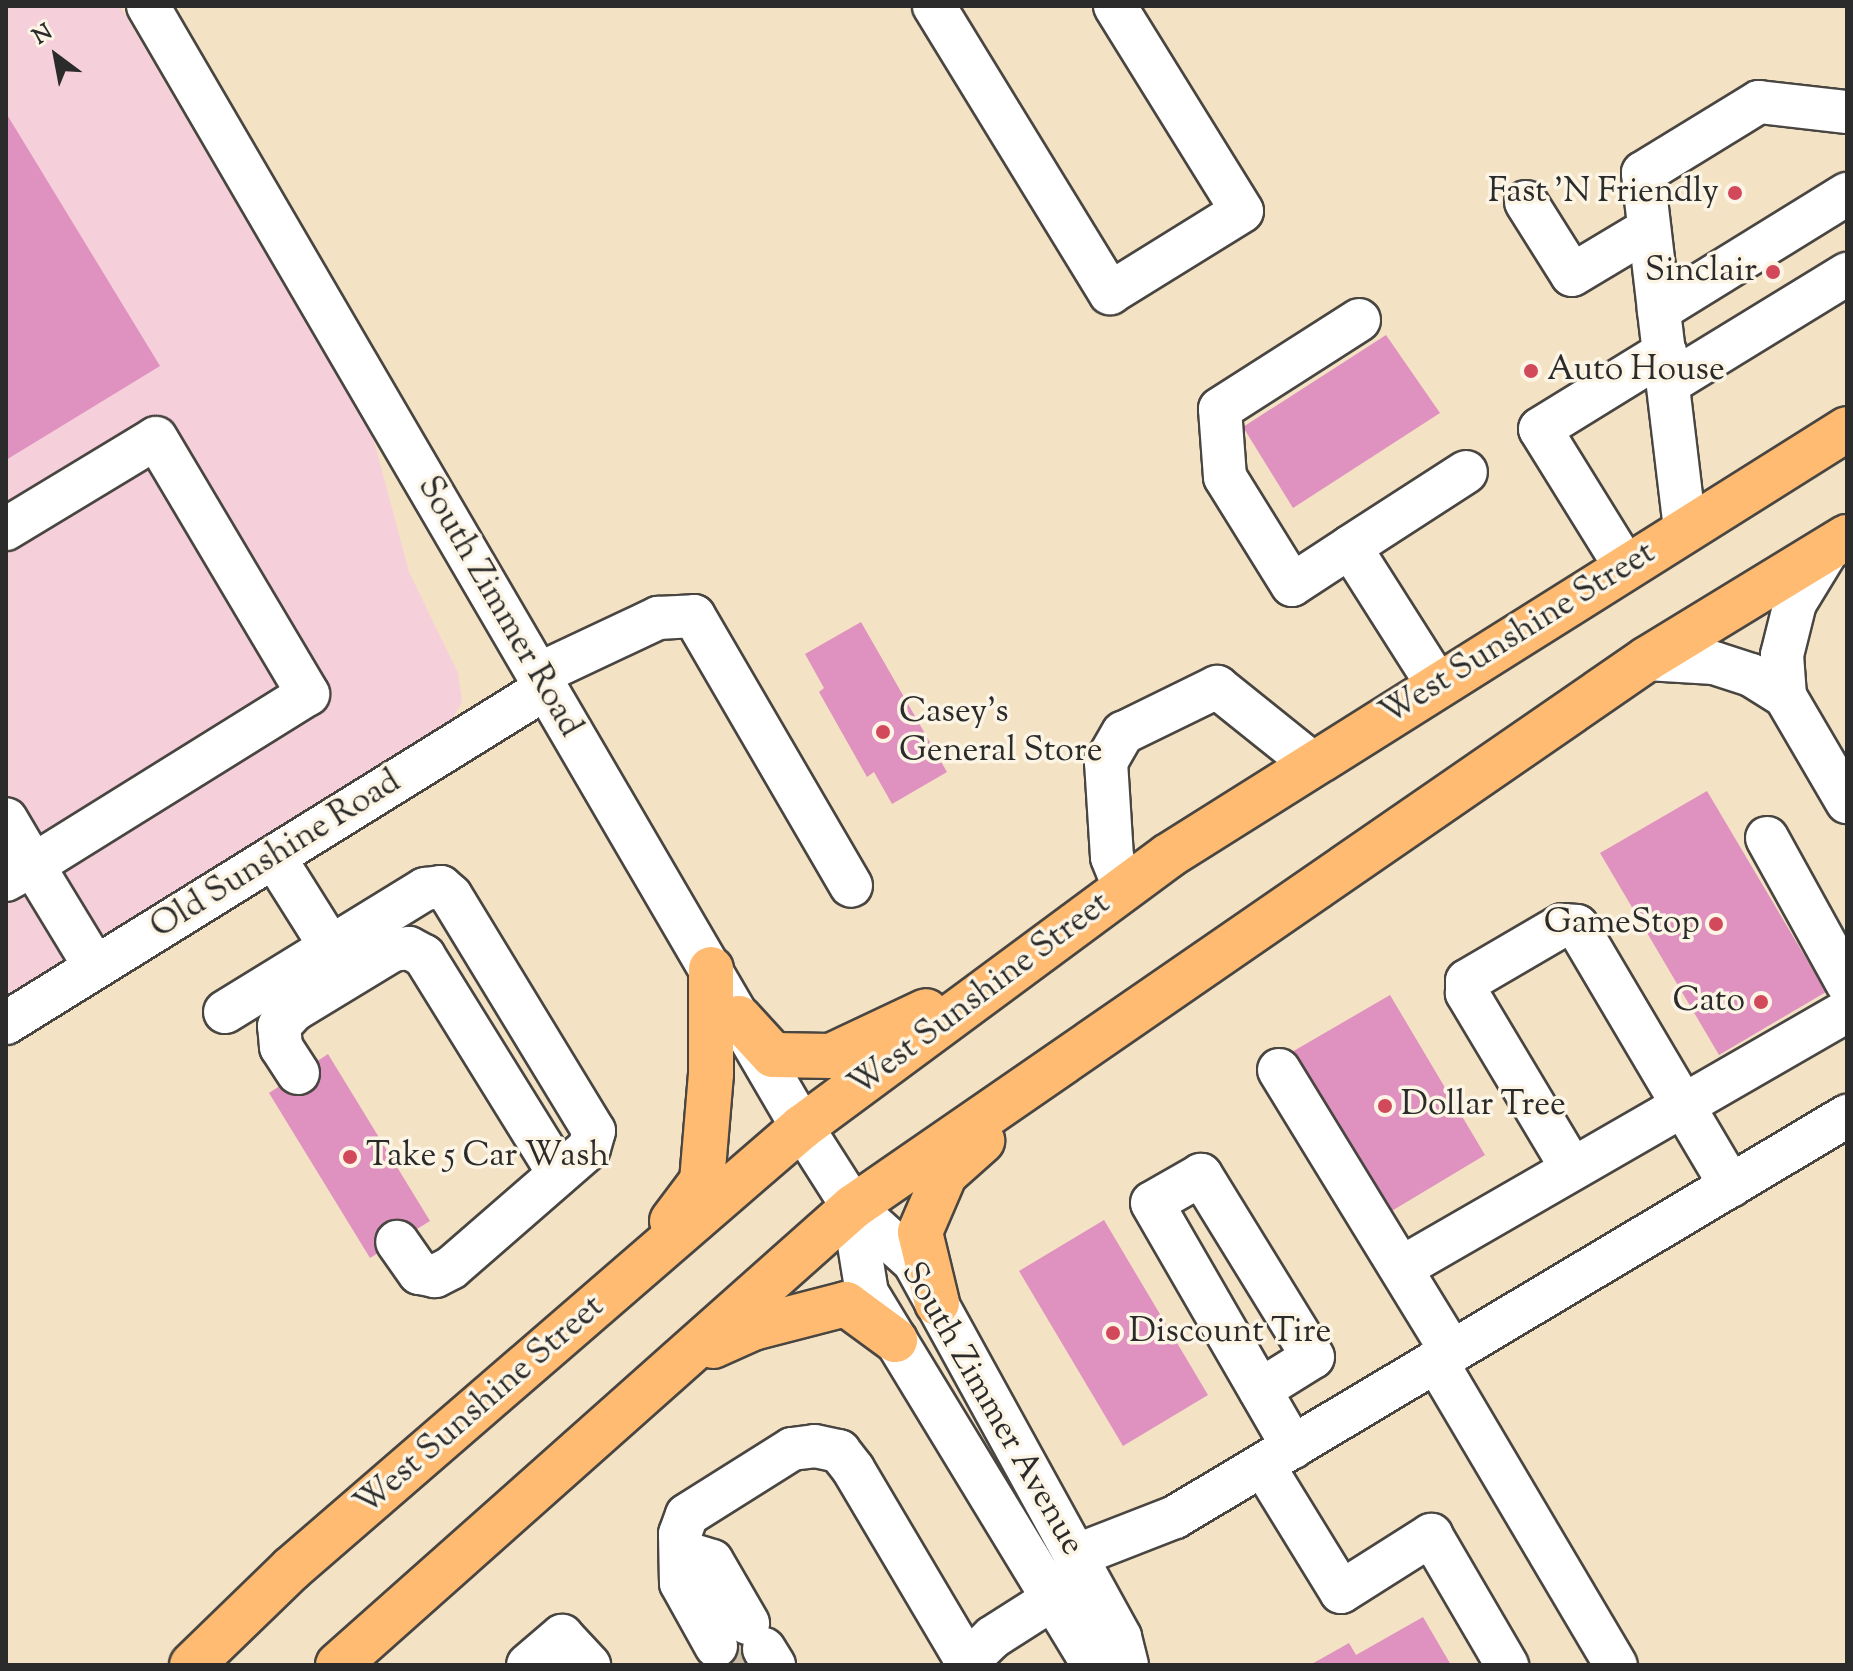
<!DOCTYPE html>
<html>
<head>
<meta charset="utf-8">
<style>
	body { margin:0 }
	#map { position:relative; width:1853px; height:1671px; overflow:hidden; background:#f4e2c5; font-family:"Sorts Mill Goudy",serif }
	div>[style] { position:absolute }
	.built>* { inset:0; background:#f5cfda }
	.building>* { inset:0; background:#df92bf }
	.minor-tunnel>* { height:42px; margin-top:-21px; transform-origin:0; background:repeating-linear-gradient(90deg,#ccbda6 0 42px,transparent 0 63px) }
	.roads { filter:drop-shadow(2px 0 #494642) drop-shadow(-2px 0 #494642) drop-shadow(0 2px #494642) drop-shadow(0 -2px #494642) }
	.minor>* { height:42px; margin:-21px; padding:0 21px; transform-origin:21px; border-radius:21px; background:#fff }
	.major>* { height:44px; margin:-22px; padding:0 22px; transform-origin:22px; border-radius:22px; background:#ffbb71 }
	.dots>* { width:22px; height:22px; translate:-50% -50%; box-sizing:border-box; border:4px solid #fcf5e5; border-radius:50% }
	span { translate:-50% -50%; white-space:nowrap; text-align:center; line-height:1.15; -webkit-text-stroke:7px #fcf5e5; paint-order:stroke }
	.poi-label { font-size:34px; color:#2b2b2b }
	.right { translate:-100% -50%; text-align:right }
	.left { translate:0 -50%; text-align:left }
	.street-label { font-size:34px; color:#2b2b2b }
	.frame { position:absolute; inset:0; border:8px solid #2b2b2b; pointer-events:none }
	.north { position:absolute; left:16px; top:16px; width:80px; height:80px; -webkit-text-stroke:6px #fcf5e5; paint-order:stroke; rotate:328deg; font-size:22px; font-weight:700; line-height:32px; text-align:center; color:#2b2b2b }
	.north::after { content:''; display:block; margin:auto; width:28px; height:36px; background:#2b2b2b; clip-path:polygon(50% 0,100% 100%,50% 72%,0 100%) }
</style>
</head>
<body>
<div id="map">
	<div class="built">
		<i style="clip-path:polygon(6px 6px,120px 6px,373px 437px,409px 572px,458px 673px,462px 702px,447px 728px,6px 996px)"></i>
	</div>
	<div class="building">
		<i style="clip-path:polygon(6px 113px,160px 366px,6px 460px)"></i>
		<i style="clip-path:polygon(1386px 335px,1440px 413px,1293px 508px,1243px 427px)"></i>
		<i style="clip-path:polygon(861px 622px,947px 772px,892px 804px,874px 772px,867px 777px,819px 692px,824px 688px,805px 654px)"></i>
		<i style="clip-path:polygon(1707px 791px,1826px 992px,1719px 1055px,1600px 853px)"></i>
		<i style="clip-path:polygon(1390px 995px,1485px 1155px,1380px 1218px,1285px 1056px)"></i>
		<i style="clip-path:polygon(328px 1054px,430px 1221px,370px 1258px,269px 1093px)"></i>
		<i style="clip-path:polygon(1104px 1220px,1208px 1395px,1123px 1446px,1019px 1271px)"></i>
		<i style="clip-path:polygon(1423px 1617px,1451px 1665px,1310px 1665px,1349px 1643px,1356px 1655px)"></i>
	</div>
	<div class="minor-tunnel">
		<i style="left:732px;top:1634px;width:31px;rotate:58deg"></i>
	</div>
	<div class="roads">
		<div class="minor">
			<i style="left:148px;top:6px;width:1298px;rotate:59.74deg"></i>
			<i style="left:802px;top:1127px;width:95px;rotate:57.5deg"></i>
			<i style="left:853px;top:1207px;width:82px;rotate:42deg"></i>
			<i style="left:914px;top:1262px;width:428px;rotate:61.2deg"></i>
			<i style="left:1120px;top:1637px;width:29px;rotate:76deg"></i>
			<i style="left:934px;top:6px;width:337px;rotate:58.5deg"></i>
			<i style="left:1110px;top:293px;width:155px;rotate:-31.8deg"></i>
			<i style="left:1242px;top:211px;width:241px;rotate:-121.8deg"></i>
			<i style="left:1526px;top:202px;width:86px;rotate:57.8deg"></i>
			<i style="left:1572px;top:275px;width:90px;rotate:-30.9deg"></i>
			<i style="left:1659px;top:310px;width:138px;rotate:-96.7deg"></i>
			<i style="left:1643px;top:173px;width:136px;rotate:-31.5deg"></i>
			<i style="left:1759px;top:102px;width:89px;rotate:6.5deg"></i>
			<i style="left:1669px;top:383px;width:209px;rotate:-31.5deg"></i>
			<i style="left:6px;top:529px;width:175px;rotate:-31.2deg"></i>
			<i style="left:156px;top:438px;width:298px;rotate:59.3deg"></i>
			<i style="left:308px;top:694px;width:324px;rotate:148.1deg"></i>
			<i style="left:33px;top:865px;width:53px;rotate:-120.4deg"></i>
			<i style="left:1685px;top:529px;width:221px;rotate:-96.8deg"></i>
			<i style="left:1659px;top:310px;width:221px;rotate:-31.7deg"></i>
			<i style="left:1350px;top:547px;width:69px;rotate:146.8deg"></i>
			<i style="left:1292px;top:585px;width:127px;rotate:-121.8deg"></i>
			<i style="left:1225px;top:477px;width:68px;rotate:-94.2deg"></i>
			<i style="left:1220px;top:409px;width:165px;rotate:-32.6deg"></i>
			<i style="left:1828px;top:549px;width:63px;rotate:121.4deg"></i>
			<i style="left:1795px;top:603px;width:54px;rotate:104deg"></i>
			<i style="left:1782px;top:655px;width:41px;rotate:85.8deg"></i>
			<i style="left:1785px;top:696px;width:123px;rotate:59.7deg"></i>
			<i style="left:1625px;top:566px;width:161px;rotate:-121.8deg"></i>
			<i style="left:1540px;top:429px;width:147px;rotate:-31.6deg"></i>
			<i style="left:1647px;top:659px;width:67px;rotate:3.4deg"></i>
			<i style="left:1714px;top:663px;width:39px;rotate:18deg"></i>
			<i style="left:1751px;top:675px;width:40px;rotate:32deg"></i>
			<i style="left:539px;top:674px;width:132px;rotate:-25.2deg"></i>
			<i style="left:658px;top:618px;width:36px;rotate:-3deg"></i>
			<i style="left:694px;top:616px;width:312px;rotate:59.8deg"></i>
			<i style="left:1437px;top:684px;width:162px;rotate:-122.4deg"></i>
			<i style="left:1350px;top:547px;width:138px;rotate:-32.9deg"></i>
			<i style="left:1767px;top:838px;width:166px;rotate:61.1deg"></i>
			<i style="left:274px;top:857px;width:105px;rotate:57.8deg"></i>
			<i style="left:6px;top:880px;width:31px;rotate:-29deg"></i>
			<i style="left:33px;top:865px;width:119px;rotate:58.7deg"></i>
			<i style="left:1124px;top:887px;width:32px;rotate:-112deg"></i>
			<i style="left:1112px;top:857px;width:95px;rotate:-93.6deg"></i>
			<i style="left:1106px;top:762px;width:34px;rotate:-60deg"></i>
			<i style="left:1123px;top:733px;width:105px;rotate:-26.1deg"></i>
			<i style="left:1217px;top:687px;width:122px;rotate:38.7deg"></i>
			<i style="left:225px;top:1012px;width:235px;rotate:-31.6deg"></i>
			<i style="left:425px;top:889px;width:16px;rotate:-7deg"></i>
			<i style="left:441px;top:887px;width:13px;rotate:42deg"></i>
			<i style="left:451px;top:896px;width:275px;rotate:58.7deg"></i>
			<i style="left:594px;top:1131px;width:18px;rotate:106deg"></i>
			<i style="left:589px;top:1148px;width:183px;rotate:139deg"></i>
			<i style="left:451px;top:1268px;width:18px;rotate:153deg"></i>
			<i style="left:435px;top:1276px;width:16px;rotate:-169deg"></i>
			<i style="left:419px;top:1273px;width:38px;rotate:-125deg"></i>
			<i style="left:6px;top:1023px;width:635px;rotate:-31.81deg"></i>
			<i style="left:1279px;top:1070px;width:331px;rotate:58.5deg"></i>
			<i style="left:298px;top:1073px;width:31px;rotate:-123deg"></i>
			<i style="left:281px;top:1047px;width:21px;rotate:-95deg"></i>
			<i style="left:279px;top:1026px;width:22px;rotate:-47deg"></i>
			<i style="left:294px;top:1010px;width:116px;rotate:-31.2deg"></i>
			<i style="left:393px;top:950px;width:16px;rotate:-7deg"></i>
			<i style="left:409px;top:948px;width:17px;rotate:28deg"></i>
			<i style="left:424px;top:956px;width:256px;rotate:58.2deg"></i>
			<i style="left:1571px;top:1167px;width:203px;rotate:-120.9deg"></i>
			<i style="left:1467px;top:993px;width:12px;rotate:-90deg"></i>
			<i style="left:1467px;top:981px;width:111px;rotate:-30.3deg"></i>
			<i style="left:1563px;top:925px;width:14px;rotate:4deg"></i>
			<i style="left:1577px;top:926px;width:302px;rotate:59.4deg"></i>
			<i style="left:853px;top:1207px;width:87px;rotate:80.8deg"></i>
			<i style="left:867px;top:1293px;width:435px;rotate:58.7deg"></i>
			<i style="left:1401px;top:1268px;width:515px;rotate:-29.95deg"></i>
			<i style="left:1436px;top:1361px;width:353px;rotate:59.4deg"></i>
			<i style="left:1260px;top:1390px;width:62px;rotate:-31.9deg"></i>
			<i style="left:1313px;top:1357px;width:214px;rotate:-121.6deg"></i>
			<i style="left:1201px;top:1175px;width:56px;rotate:150.3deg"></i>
			<i style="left:1152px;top:1203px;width:282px;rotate:60deg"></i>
			<i style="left:1263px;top:1465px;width:149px;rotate:58.4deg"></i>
			<i style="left:1341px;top:1592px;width:107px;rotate:-32.3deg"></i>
			<i style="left:1431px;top:1535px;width:151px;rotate:59.7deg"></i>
			<i style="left:683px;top:1552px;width:30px;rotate:17deg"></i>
			<i style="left:712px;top:1561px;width:72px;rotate:59.9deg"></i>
			<i style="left:1075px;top:1556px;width:107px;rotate:-21.3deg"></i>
			<i style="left:1175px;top:1517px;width:783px;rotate:-30.83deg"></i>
			<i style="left:716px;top:1646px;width:72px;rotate:-119.1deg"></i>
			<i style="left:681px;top:1583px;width:49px;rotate:-91.2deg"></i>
			<i style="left:680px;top:1534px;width:20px;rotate:-70deg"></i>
			<i style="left:687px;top:1515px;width:124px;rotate:-32.2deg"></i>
			<i style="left:792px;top:1449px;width:23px;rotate:-7deg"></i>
			<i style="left:815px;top:1446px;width:25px;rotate:12deg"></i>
			<i style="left:839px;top:1451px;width:23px;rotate:52deg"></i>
			<i style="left:853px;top:1469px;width:224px;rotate:59.4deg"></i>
			<i style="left:764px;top:1649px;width:19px;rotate:58deg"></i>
			<i style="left:528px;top:1665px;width:45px;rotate:-40.5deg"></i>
			<i style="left:562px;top:1636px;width:40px;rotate:47deg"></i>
			<i style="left:964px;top:1665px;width:40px;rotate:-44deg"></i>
			<i style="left:993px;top:1637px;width:69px;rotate:-32.5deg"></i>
		</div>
		<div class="major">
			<i style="left:739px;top:1018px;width:50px;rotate:47.4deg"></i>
			<i style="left:773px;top:1055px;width:58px;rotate:1deg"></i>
			<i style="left:831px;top:1056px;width:105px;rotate:-25.3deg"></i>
			<i style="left:672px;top:1221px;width:50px;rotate:-53.1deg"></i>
			<i style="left:702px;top:1181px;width:107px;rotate:-85.2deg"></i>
			<i style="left:711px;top:1074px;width:105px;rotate:-90deg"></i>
			<i style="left:937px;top:1303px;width:73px;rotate:-103.5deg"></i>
			<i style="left:920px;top:1232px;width:63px;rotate:-66.7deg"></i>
			<i style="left:945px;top:1174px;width:50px;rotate:-41.7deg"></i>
			<i style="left:713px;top:1346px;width:44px;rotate:-24.2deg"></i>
			<i style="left:753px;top:1328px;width:96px;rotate:-14.5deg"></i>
			<i style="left:846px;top:1304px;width:61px;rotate:36.3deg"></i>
			<i style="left:192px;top:1665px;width:138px;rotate:-44.1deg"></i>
			<i style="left:291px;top:1569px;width:676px;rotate:-40.86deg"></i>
			<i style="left:802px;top:1127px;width:455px;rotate:-36.5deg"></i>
			<i style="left:1168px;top:856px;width:802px;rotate:-32.16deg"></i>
			<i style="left:338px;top:1665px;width:689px;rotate:-41.65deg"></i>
			<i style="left:853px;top:1207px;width:965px;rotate:-34.61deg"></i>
			<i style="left:1647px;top:659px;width:234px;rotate:-31.4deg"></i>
		</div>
	</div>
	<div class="dots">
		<i style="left:1735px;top:193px;background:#d1495b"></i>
		<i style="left:1773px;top:272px;background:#d1495b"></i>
		<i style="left:1531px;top:371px;background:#d1495b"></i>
		<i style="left:883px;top:732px;background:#d1495b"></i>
		<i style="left:1716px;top:924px;background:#d1495b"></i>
		<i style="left:1761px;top:1002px;background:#d1495b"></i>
		<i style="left:1385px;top:1106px;background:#d1495b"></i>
		<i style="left:350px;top:1157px;background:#d1495b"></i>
		<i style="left:1113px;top:1333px;background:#d1495b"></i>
	</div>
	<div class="poi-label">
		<span class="right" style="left:1719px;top:193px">Fast 'N Friendly</span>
		<span class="right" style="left:1757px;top:272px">Sinclair</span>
		<span class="left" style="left:1547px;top:371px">Auto House</span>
		<span class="left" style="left:899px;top:732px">Casey's<br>General Store</span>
		<span class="right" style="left:1700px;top:924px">GameStop</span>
		<span class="right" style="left:1745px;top:1002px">Cato</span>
		<span class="left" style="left:1401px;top:1106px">Dollar Tree</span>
		<span class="left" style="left:366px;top:1157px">Take 5 Car Wash</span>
		<span class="left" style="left:1129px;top:1333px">Discount Tire</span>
	</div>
	<div class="street-label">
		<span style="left:499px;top:607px;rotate:60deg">South Zimmer Road</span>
		<span style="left:1518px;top:634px;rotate:-32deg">West Sunshine Street</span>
		<span style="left:276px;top:855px;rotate:-32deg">Old Sunshine Road</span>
		<span style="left:980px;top:995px;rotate:-37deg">West Sunshine Street</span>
		<span style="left:480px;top:1406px;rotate:-41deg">West Sunshine Street</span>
		<span style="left:992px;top:1409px;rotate:60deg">South Zimmer Avenue</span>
	</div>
	<div class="frame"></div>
	<div class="north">N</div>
</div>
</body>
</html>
